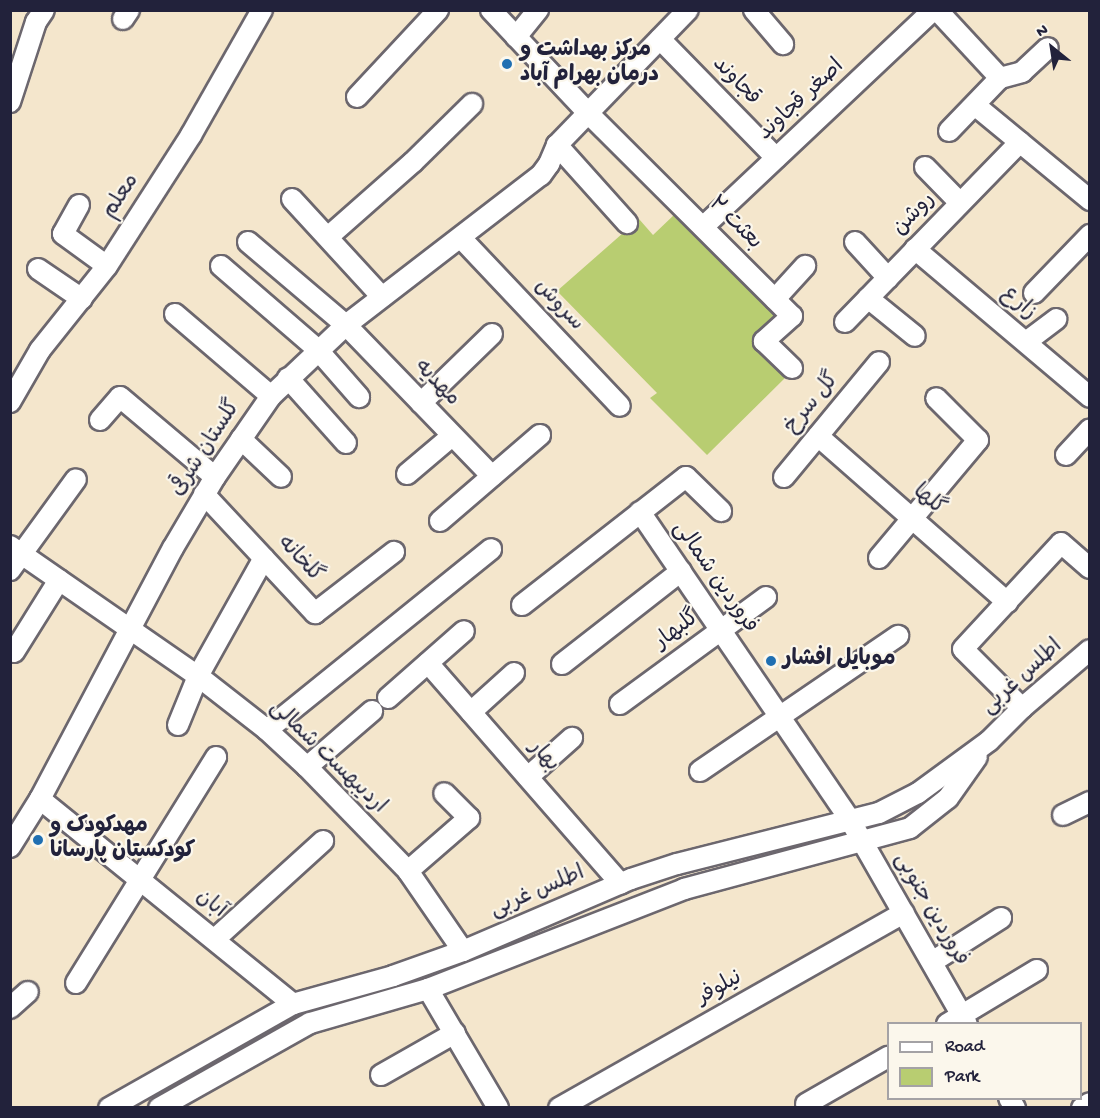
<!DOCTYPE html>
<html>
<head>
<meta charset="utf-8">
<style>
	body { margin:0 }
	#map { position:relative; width:1100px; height:1118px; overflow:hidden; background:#f4e6cc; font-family:"Gochi Hand","Playpen Sans Arabic",sans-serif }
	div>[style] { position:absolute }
	.green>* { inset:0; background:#b8cd71 }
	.roads { filter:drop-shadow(2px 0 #6c676e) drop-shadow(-2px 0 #6c676e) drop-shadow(0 2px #6c676e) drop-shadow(0 -2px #6c676e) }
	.minor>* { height:20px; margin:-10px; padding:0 10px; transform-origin:10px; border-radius:10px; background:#fff }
	.dots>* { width:16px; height:16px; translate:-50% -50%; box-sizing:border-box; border:3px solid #fbf7ec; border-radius:50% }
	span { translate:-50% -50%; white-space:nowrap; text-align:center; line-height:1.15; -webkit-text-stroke:4.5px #fbf7ec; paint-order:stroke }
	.poi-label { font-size:22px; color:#22223b; font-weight:700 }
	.left { translate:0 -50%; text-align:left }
	.street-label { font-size:22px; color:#22223b }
	.frame { position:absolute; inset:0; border:12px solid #22223b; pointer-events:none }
	.legend { position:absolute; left:887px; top:1022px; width:195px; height:78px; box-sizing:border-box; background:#fbf7ec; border:2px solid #a4a2a5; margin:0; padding:8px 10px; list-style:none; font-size:18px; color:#22223b }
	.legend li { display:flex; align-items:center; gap:12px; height:30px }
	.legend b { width:30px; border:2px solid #a4a2a5 }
	.north { position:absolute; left:1022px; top:18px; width:60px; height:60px; -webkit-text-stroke:4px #fbf7ec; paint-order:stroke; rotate:330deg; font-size:16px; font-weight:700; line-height:24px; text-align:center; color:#22223b }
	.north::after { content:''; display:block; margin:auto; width:21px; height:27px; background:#22223b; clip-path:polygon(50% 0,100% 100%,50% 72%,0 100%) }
</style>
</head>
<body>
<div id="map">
	<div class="green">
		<i style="clip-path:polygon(675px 214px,779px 316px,753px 342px,786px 377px,707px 455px,650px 398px,657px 393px,557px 291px,639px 219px,653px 235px)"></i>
	</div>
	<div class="roads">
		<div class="minor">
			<i style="left:491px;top:10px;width:141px;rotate:46.7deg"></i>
			<i style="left:588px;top:113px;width:288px;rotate:44.9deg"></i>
			<i style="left:792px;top:316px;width:38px;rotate:138deg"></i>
			<i style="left:764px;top:341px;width:39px;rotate:44deg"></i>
			<i style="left:754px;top:10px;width:45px;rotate:49.5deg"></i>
			<i style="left:937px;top:10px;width:93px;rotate:47.2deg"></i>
			<i style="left:123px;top:19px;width:11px;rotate:-56deg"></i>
			<i style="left:516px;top:37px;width:35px;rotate:-51deg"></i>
			<i style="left:660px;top:39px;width:166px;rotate:45.7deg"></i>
			<i style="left:357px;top:97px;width:119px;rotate:-47deg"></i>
			<i style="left:10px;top:102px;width:84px;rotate:-72deg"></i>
			<i style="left:36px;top:22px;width:14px;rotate:-56deg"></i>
			<i style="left:976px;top:106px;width:148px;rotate:39.5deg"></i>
			<i style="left:949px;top:131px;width:74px;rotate:-46.1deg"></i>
			<i style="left:1000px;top:78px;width:23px;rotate:-15deg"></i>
			<i style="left:1022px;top:72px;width:35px;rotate:-43deg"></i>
			<i style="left:557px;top:145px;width:105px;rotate:48.1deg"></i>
			<i style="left:925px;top:167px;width:50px;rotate:45.8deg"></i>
			<i style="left:292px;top:199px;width:133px;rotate:47.4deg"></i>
			<i style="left:79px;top:205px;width:33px;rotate:119deg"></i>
			<i style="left:63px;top:234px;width:54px;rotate:36deg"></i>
			<i style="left:703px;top:227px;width:316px;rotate:-43.3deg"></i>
			<i style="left:328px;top:237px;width:113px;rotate:-41.4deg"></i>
			<i style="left:413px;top:162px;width:83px;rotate:-44.5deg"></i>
			<i style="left:461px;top:238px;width:231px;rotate:46.6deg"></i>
			<i style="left:248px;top:242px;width:128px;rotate:40.3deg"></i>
			<i style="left:346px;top:325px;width:210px;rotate:46deg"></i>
			<i style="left:855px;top:242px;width:49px;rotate:47.5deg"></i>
			<i style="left:915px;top:249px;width:229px;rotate:40.2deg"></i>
			<i style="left:221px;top:266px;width:127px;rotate:40.8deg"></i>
			<i style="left:317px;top:349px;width:64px;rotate:48.8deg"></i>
			<i style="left:38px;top:269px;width:53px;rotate:34.3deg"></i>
			<i style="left:1034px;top:293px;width:81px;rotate:-46deg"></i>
			<i style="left:868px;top:298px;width:60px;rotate:39deg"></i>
			<i style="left:775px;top:299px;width:45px;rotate:-47.7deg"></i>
			<i style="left:175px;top:314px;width:126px;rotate:40.5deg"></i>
			<i style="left:845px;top:322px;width:251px;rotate:-45.8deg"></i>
			<i style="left:1026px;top:342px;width:38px;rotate:-37deg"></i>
			<i style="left:288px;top:378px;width:87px;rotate:48.3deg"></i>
			<i style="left:10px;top:402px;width:60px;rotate:-60deg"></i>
			<i style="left:40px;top:350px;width:107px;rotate:-51.4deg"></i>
			<i style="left:107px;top:266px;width:156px;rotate:-57.3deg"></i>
			<i style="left:191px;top:135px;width:144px;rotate:-60.4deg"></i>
			<i style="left:421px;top:403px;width:99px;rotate:-44.2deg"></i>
			<i style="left:100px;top:420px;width:30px;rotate:-49deg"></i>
			<i style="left:120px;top:397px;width:124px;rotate:40.1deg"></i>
			<i style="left:818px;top:436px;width:252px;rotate:41.3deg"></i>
			<i style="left:241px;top:439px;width:55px;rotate:43.5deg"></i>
			<i style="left:1066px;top:455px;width:35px;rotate:-47deg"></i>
			<i style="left:407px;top:474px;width:59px;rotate:-40.2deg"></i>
			<i style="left:784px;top:477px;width:149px;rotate:-50.4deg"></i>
			<i style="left:204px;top:494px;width:163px;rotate:47deg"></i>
			<i style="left:315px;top:613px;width:100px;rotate:-37.7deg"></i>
			<i style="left:640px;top:512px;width:373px;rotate:55.7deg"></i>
			<i style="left:850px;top:820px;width:235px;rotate:60.2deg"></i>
			<i style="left:440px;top:521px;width:132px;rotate:-40.7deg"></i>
			<i style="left:10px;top:546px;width:229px;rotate:34.7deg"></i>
			<i style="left:198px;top:676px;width:88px;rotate:38deg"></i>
			<i style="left:267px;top:730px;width:54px;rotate:42.8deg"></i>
			<i style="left:307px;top:767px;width:145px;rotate:45.8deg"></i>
			<i style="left:408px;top:871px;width:97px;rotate:55.5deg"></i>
			<i style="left:879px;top:558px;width:154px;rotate:-50deg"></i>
			<i style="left:978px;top:440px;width:59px;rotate:-135deg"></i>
			<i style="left:10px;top:570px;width:112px;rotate:-54deg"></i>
			<i style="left:522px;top:605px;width:208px;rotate:-38deg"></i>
			<i style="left:686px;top:477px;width:49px;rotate:44.2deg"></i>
			<i style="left:14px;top:652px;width:85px;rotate:-58deg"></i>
			<i style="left:428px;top:663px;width:293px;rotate:48.9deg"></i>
			<i style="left:562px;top:664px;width:151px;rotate:-38deg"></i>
			<i style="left:388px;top:698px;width:101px;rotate:-41.4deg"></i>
			<i style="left:620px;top:704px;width:181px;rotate:-36.2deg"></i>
			<i style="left:1022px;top:708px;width:83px;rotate:-135deg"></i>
			<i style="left:963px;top:649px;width:144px;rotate:-47.2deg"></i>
			<i style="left:1061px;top:543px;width:38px;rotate:41deg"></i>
			<i style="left:471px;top:712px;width:58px;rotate:-42.2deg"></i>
			<i style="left:178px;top:725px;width:53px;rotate:-67.8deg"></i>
			<i style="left:198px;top:676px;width:135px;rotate:-60.8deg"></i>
			<i style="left:267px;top:730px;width:288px;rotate:-38.9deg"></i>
			<i style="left:307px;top:767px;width:86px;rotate:-40.7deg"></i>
			<i style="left:700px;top:771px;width:240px;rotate:-34.3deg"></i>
			<i style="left:528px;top:777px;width:59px;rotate:-41.6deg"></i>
			<i style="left:40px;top:799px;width:326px;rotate:39deg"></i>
			<i style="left:1063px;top:815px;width:30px;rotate:-26deg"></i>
			<i style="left:10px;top:847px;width:57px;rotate:-58deg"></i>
			<i style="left:40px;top:799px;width:284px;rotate:-62.1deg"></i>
			<i style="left:173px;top:548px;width:82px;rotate:-59.4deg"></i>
			<i style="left:215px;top:477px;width:98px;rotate:-55.3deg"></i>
			<i style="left:271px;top:396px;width:103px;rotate:-43.4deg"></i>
			<i style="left:346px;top:325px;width:246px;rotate:-37.6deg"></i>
			<i style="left:541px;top:175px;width:14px;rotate:-54deg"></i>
			<i style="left:549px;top:164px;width:21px;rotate:-67deg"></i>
			<i style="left:557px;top:145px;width:188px;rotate:-45.9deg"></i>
			<i style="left:408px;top:871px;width:81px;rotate:-41deg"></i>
			<i style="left:469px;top:818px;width:35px;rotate:-135deg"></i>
			<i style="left:215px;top:939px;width:146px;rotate:-42.2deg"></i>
			<i style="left:932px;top:962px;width:82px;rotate:-32.5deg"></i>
			<i style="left:76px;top:983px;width:266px;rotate:-58.2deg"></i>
			<i style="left:428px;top:989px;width:138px;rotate:59.5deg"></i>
			<i style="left:10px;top:1008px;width:24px;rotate:-42deg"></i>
			<i style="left:947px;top:1024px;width:105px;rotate:-31deg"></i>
			<i style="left:381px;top:1075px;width:85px;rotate:-29.6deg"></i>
			<i style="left:1009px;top:1098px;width:12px;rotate:59deg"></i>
			<i style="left:806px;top:1104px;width:95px;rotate:-29.8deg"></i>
			<i style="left:109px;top:1108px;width:211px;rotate:-29.5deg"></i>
			<i style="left:293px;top:1004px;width:104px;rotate:-15.6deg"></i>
			<i style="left:393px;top:976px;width:74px;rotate:-19.7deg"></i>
			<i style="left:463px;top:951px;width:183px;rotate:-23.2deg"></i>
			<i style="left:631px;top:879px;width:48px;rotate:-18.1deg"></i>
			<i style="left:677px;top:864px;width:208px;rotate:-14.2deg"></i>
			<i style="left:879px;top:813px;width:44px;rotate:-27.1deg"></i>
			<i style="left:918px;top:793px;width:88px;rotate:-36.2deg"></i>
			<i style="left:989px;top:741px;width:47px;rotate:-45deg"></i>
			<i style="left:1022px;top:708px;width:89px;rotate:-40.5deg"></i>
			<i style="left:159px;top:1108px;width:173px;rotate:-29.4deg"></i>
			<i style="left:310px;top:1023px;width:123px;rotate:-16.1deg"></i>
			<i style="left:428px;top:989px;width:275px;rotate:-21.3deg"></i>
			<i style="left:684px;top:889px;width:234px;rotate:-15.1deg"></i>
			<i style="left:910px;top:828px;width:48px;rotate:-38.3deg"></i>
			<i style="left:948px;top:798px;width:50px;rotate:-54.7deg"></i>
			<i style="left:559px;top:1108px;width:396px;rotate:-29.5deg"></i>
			<i style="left:1082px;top:1108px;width:9px;rotate:-32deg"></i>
		</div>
	</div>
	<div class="dots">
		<i style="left:507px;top:64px;background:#1f6fb2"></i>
		<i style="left:771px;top:661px;background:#1f6fb2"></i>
		<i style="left:38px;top:840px;background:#1f6fb2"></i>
	</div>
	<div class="poi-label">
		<span class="left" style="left:520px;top:64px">مرکز بهداشت و<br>درمان بهرام آباد</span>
		<span class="left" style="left:783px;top:661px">موبایل افشار</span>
		<span class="left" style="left:50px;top:840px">مهدکودک و<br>کودکستان پارسانا</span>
	</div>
	<div class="street-label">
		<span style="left:735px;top:82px;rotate:46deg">قجاوند</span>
		<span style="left:802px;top:101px;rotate:-43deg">اصغر قجاوند</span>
		<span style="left:122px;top:197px;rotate:-57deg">معلم</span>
		<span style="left:915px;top:215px;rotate:-46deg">روشن</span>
		<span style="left:734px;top:224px;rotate:45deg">بعثت ۲</span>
		<span style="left:1018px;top:304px;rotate:41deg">زارع</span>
		<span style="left:558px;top:306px;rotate:47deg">سروش</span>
		<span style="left:436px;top:384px;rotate:46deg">مهدیه</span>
		<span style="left:813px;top:404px;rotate:-50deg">گل سرخ</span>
		<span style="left:207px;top:449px;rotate:-57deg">گلستان شرقی</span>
		<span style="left:928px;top:501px;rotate:41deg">گلها</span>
		<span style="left:299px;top:560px;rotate:47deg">گلخانه</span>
		<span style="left:714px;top:578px;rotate:55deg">فروردین شمالی</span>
		<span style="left:678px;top:631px;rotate:-37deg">گلبهار</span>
		<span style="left:1023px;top:678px;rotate:-42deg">اطلس غربی</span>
		<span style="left:543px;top:757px;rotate:49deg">بهار</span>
		<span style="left:327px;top:758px;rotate:44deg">اردیبهست شمالی</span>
		<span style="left:538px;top:893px;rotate:-23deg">اطلس غربی</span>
		<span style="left:210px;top:905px;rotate:39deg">آبان</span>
		<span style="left:930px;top:910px;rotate:60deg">فروردین جنوبی</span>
		<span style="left:720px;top:989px;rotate:-29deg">نیلوفر</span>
	</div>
	<div class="frame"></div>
	<ul class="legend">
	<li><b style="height:8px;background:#fff"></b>Road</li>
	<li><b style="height:16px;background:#b8cd71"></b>Park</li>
	</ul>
	<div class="north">N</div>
</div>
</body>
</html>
